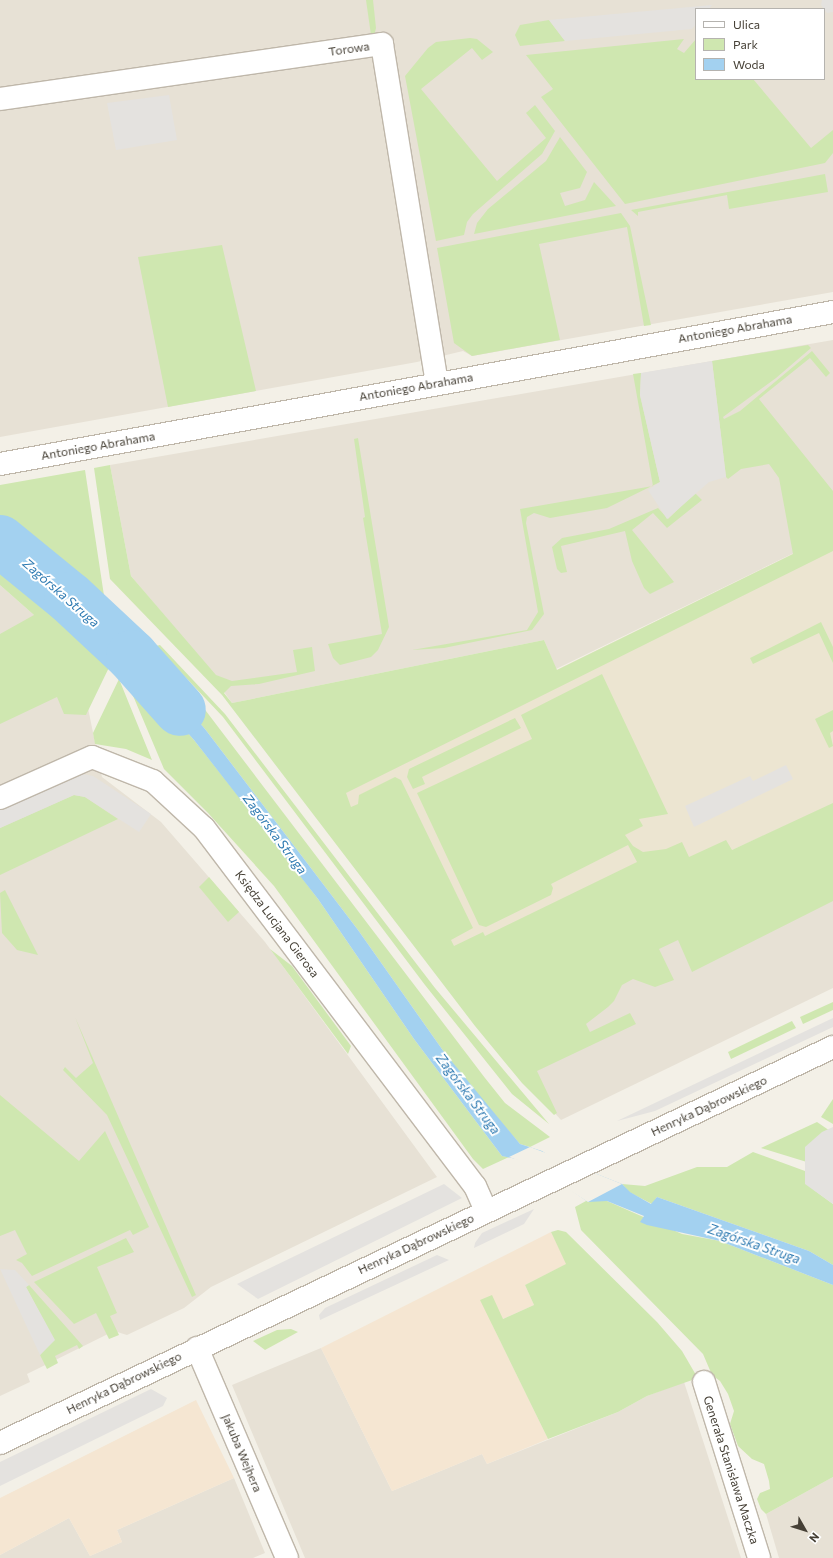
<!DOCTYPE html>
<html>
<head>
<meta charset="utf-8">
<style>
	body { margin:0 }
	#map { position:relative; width:833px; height:1558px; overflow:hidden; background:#f3f0e7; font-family:Commissioner,sans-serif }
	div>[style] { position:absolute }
	.residential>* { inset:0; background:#e7e1d5 }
	.commercial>* { inset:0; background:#f5e6d2 }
	.education>* { inset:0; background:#ece5d1 }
	.green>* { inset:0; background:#cfe7b0 }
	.parking>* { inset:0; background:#e4e2df }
	.water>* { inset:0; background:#a3d1f0 }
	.pier>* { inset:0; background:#f3f0e7 }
	.river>* { height:52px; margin:-26px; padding:0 26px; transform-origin:26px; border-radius:26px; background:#a3d1f0 }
	.roads { filter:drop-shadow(1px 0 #bfb7aa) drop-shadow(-1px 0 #bfb7aa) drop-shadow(0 1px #bfb7aa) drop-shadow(0 -1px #bfb7aa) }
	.minor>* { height:22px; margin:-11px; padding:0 11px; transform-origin:11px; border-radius:11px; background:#fff }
	.tertiary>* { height:22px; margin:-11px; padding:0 11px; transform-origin:11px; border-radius:11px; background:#fff }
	span { translate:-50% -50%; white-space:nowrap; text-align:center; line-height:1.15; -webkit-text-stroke:4px #fff; paint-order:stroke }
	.street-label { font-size:12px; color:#464036 }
	.water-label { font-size:13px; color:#2f7bb2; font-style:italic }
	.legend { position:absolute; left:695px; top:8px; width:130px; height:72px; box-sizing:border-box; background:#fff; border:1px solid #b5b3af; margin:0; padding:5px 7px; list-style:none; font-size:12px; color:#464036 }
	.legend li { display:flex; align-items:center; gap:8px; height:20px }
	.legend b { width:20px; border:1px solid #b5b3af }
	.north { position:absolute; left:785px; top:1510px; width:40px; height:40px; -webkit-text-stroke:3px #fff; paint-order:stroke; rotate:129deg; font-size:11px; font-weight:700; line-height:16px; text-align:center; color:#464036 }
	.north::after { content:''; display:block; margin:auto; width:14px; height:18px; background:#464036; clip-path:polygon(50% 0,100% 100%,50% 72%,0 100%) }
</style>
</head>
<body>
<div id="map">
	<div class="residential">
		<i style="clip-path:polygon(evenodd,0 0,833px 0,833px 292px,472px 356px,463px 351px,417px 362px,0 437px,0 0,696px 9px,824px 9px,824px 79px,696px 79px,696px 9px)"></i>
		<i style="clip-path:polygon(833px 340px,833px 534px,556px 669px,544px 640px,232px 703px,197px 654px,131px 576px,110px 465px)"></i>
		<i style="clip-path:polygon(0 585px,34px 615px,110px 664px,88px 708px,102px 777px,161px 822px,265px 942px,437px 1177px,211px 1287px,184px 1308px,127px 1335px,114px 1331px,27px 1374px,30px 1382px,0 1396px)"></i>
		<i style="clip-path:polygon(833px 804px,833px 988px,561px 1120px,525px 1080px,631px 897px)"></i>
		<i style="clip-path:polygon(321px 1348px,392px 1491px,482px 1454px,487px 1464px,618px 1412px,647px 1396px,684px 1382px,741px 1558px,305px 1558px,232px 1385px)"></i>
		<i style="clip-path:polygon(833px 1477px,833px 1558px,779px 1558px,766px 1514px)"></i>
		<i style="clip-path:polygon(234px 1478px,265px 1553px,253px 1558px,0 1558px,0 1555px,69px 1518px,90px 1556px,122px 1542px,117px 1530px)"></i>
	</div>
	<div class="commercial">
		<i style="clip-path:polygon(551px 1232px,567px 1264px,525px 1285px,534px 1305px,492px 1324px,548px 1439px,487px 1464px,482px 1454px,392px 1491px,321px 1348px)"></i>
		<i style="clip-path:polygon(196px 1400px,234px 1478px,117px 1530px,122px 1542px,90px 1556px,69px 1518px,0 1555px,0 1498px)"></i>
	</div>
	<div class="education">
		<i style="clip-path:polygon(833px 534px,833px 804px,443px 982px,302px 795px)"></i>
	</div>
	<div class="green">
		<i style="clip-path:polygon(366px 0,373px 0,376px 28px,374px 36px,371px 35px)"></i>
		<i style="clip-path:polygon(549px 20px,565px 41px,520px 46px,515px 35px,520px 25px)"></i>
		<i style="clip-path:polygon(470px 38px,477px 39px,493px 52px,482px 60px,472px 48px,421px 89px,497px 181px,546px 138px,526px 113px,535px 105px,555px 131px,542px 154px,473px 214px,467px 222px,464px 235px,436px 241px,405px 76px,428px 48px,436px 42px)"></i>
		<i style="clip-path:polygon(684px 39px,677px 49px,684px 53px,696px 39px,696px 79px,753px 79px,811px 148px,833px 130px,833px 153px,825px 163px,625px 204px,541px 97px,553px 89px,526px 55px)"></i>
		<i style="clip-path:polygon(560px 137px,587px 172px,580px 188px,560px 193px,565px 206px,585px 200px,594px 182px,616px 206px,474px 234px,477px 223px,488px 209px,546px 161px)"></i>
		<i style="clip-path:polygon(825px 174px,828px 192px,729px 209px,727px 195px,638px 212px,638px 216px,631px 210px)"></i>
		<i style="clip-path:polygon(621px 213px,630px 226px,651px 325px,644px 326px,627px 227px,539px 244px,560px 340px,472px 356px,454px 343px,437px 248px)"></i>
		<i style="clip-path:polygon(222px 245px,256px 391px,168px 407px,138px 257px)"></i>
		<i style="clip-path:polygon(808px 345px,811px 348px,776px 378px,723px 417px,724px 419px,740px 411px,812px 351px,830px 373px,826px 377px,810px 358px,759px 399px,833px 491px,833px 551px,346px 793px,351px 807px,358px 804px,359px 795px,395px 777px,401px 780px,473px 928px,451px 940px,454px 946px,483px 932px,485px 936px,637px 862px,628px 845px,551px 884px,553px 888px,551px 895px,486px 927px,479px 925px,417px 793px,532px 739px,521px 715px,602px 674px,668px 814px,639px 819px,643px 826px,625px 835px,633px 846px,643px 852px,666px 849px,682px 842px,689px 857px,726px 840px,732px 850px,833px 803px,833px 901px,692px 972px,678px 940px,659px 949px,674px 980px,655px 987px,633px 979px,622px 985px,614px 1001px,608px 1007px,586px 1024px,590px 1032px,630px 1013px,636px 1024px,537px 1071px,557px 1113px,554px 1115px,522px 1083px,475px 1026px,222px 695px,110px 579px,94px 468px,110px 465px,131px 576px,216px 675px,232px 681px,297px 672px,293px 650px,312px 647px,315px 671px,259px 684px,231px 686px,224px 693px,232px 703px,544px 640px,557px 670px,793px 554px,779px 478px,769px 464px,741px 469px,728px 479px,726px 477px,712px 361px)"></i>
		<i style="clip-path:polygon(641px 373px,640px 395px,660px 482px,607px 508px,550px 518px,534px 513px,527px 517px,526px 523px,544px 614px,532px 630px,444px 648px,412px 650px,527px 630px,538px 612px,520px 509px,653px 486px,633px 374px)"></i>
		<i style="clip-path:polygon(358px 438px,389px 627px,378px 650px,371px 657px,340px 665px,333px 658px,328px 644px,382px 634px,363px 518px,365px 517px,354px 439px)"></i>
		<i style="clip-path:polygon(85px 470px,108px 622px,111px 628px,0 533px,0 485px)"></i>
		<i style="clip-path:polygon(695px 493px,702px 500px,667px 528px,653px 513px,632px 530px,674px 582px,650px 594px,644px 588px,632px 561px,625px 531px,561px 546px,567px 572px,561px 573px,557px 569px,552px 547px,562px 538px,609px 529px,658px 508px,668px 519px)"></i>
		<i style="clip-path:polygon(0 548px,67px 602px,87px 627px,116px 653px,86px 715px,64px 714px,57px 697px,0 724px,0 634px,34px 615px,0 585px)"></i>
		<i style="clip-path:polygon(821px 622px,833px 647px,833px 663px,819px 633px,753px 664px,750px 658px)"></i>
		<i style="clip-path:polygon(160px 645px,225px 714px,435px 988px,549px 1124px,512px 1094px,425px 985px,223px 717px,156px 646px)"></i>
		<i style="clip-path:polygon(143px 646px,151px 650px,206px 711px,485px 1078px,505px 1103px,550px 1137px,530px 1147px,520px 1144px,481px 1099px,444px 1052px,358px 930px,205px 729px,137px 650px)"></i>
		<i style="clip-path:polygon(126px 663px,194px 740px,277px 845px,318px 899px,414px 1039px,502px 1156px,509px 1157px,483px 1169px,473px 1159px,274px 886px,208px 813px,164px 769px,123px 672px)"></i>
		<i style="clip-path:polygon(119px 679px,152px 760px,126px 749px,95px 744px,93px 733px)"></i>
		<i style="clip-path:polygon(833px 710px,833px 731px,830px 733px,833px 746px,829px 748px,815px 719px)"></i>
		<i style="clip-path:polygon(515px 718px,521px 728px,422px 777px,425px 784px,413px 789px,407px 777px,409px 769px)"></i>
		<i style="clip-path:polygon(74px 795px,85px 797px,118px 819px,0 875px,0 828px)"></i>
		<i style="clip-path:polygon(209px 877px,239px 912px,228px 922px,199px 887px)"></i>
		<i style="clip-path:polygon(5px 890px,38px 955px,17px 950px,2px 933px,0 893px)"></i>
		<i style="clip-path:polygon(270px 949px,292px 966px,351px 1046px,348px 1054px)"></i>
		<i style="clip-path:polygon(833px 1002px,833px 1010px,803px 1024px,800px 1017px)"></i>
		<i style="clip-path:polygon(75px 1017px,195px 1293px,196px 1295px,192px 1297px,107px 1115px,63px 1070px,65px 1067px,76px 1078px,93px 1063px)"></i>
		<i style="clip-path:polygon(792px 1021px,796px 1028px,731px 1059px,728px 1052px)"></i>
		<i style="clip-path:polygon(0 1095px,79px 1161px,105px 1131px,149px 1227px,133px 1235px,130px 1230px,32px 1276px,22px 1263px,16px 1260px,27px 1254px,15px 1230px,0 1236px)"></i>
		<i style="clip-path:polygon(833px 1099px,833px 1124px,821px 1117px)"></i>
		<i style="clip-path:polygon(817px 1122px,833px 1133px,810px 1163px,761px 1148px)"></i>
		<i style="clip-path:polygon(753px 1152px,805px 1171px,815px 1172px,814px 1190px,833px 1204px,833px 1265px,809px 1251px,657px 1197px,652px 1204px,629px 1192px,622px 1184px,645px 1186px,697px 1167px,727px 1167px)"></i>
		<i style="clip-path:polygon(586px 1201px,607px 1201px,682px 1234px,720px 1241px,833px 1285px,833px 1477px,766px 1514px,761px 1509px,757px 1499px,760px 1493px,770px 1489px,769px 1481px,764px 1464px,752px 1459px,738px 1446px,730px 1424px,734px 1411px,728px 1394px,720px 1381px,712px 1375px,703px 1354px,581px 1230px,575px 1207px)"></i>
		<i style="clip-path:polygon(558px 1230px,566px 1232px,657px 1322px,682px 1351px,696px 1375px,695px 1379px,647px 1396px,618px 1412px,548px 1439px,480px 1300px,492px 1295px,503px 1319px,534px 1305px,525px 1285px,566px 1264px,551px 1232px)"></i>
		<i style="clip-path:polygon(126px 1238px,134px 1252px,97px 1267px,117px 1313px,110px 1316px,119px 1335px,109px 1339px,96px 1313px,74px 1324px,34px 1282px)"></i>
		<i style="clip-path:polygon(29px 1285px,83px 1346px,79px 1349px,77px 1345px,55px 1356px,58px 1363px,47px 1369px,40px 1355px,54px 1340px,26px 1287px)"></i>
		<i style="clip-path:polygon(291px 1329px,298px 1332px,265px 1350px,253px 1341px,277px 1330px)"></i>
	</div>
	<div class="parking">
		<i style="clip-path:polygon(822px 0,833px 0,833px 12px,827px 13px,821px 5px)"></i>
		<i style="clip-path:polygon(712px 5px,709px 9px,696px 9px,696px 24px,692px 29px,565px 41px,549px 20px)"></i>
		<i style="clip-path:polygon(169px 95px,177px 140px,116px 150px,107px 103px)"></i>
		<i style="clip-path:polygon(712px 361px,726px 477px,709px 482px,667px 519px,648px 490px,660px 482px,640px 395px,641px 373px)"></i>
		<i style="clip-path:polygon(786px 765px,793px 779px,694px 827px,685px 806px,750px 776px,753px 781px)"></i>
		<i style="clip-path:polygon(76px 773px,93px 776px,151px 814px,139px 832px,85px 797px,74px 795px,0 828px,0 806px)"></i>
		<i style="clip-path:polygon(833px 1018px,833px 1027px,655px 1111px,617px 1121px)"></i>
		<i style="clip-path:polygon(833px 1127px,833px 1204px,805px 1184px,805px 1147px,822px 1132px)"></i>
		<i style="clip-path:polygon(444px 1184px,462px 1198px,258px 1299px,237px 1284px)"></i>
		<i style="clip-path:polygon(534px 1209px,524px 1224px,474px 1248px,475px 1243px,482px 1233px)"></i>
		<i style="clip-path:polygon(437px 1255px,449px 1260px,320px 1320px,319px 1315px,325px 1308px)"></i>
		<i style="clip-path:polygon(0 1269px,15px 1270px,29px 1285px,26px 1287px,55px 1340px,40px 1355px)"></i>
		<i style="clip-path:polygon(151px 1389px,167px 1398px,163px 1406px,0 1486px,0 1462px)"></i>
	</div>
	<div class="water">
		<i style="clip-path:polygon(0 533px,125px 640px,116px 653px,87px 627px,67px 602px,0 548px)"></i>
		<i style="clip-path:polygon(137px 650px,205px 729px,358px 930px,444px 1052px,520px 1144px,542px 1151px,568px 1168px,574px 1165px,622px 1184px,630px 1192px,651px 1204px,657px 1197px,809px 1251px,833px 1265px,833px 1285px,720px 1241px,647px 1225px,640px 1222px,644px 1216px,607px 1201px,588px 1202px,530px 1162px,502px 1156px,414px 1039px,318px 899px,194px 740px,126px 663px)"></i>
	</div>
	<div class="pier">
		<i style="clip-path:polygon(530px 1147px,554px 1156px,568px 1166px,572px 1164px,622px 1184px,588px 1202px,529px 1164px,509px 1157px)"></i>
	</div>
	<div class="river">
		<i style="left:0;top:541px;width:90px;rotate:39.2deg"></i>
		<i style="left:70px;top:598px;width:85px;rotate:43.1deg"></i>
		<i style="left:132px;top:656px;width:72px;rotate:48.4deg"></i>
	</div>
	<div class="roads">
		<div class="minor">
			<i style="left:0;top:99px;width:386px;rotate:-8.2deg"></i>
			<i style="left:382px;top:44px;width:343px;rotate:80.8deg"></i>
			<i style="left:0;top:464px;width:847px;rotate:-10.34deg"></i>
			<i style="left:0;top:798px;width:101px;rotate:-24deg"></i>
			<i style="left:92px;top:757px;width:66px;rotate:21.5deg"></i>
			<i style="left:153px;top:781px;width:69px;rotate:42.7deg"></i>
			<i style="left:204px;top:828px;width:449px;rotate:52.9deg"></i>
			<i style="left:475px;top:1186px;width:27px;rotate:66deg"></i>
			<i style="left:197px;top:1348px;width:228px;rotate:66.8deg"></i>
			<i style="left:704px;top:1382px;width:184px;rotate:72.6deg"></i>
		</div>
		<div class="tertiary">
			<i style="left:0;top:1443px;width:922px;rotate:-25.43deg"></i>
		</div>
	</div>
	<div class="street-label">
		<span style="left:349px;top:49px;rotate:-8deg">Torowa</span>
		<span style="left:735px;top:329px;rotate:-10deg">Antoniego Abrahama</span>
		<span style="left:416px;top:387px;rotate:-10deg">Antoniego Abrahama</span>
		<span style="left:98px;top:446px;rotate:-10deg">Antoniego Abrahama</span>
		<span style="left:277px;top:924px;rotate:53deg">Księdza Lucjana Gierosa</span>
		<span style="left:709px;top:1106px;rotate:-25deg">Henryka Dąbrowskiego</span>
		<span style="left:416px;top:1244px;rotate:-25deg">Henryka Dąbrowskiego</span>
		<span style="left:124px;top:1383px;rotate:-26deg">Henryka Dąbrowskiego</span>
		<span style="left:242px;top:1453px;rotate:67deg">Jakuba Wejhera</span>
		<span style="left:731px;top:1470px;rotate:72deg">Generała Stanisława Maczka</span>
	</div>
	<div class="water-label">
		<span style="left:61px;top:593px;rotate:41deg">Zagórska Struga</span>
		<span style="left:275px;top:834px;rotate:53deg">Zagórska Struga</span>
		<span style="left:468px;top:1094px;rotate:53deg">Zagórska Struga</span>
		<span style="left:754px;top:1244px;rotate:19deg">Zagórska Struga</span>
	</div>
	<ul class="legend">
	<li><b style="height:5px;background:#fff"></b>Ulica</li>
	<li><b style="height:11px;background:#cfe7b0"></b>Park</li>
	<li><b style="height:11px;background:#a3d1f0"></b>Woda</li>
	</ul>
	<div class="north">N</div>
</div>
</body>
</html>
